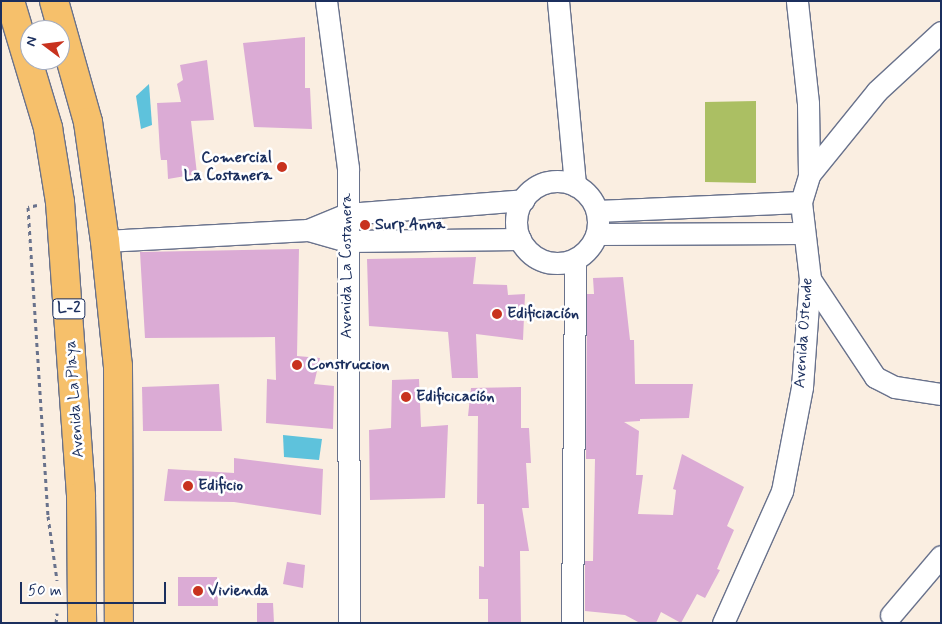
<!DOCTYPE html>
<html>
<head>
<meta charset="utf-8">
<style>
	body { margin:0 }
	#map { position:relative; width:942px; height:624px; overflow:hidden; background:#faeee1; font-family:Mynerve,sans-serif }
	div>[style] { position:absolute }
	.green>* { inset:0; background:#abbf63 }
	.water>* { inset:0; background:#5ec2dc }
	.building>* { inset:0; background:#dbabd5 }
	.path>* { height:3px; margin-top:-1.5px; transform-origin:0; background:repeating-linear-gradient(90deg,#69728c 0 4px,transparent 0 8px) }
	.roads { filter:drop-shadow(1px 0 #69728c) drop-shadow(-1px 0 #69728c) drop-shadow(0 1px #69728c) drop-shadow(0 -1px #69728c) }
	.minor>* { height:21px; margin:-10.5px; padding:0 10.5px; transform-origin:10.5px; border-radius:10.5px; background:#fff }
	.minor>.ring { margin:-10.5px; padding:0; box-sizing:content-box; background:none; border:21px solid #fff; border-radius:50% }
	.major>* { height:28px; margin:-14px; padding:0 14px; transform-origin:14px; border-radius:14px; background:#f6c06b }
	.dots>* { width:14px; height:14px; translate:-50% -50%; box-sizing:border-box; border:2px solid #fff; border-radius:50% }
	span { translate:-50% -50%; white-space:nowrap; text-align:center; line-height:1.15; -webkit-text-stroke:5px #fff; paint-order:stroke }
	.shield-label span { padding:1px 4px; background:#fff; border:1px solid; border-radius:4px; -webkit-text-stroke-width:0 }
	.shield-label { font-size:15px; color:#1b2f5e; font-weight:700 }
	.poi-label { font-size:16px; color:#1b2f5e; font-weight:700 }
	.right { translate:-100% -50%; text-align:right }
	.left { translate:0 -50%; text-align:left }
	.street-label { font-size:16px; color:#1b2f5e }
	.frame { position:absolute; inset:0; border:2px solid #1b2f5e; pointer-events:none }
	.north { position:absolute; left:20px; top:20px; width:50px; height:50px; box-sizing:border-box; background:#fff; border:1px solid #a4acbf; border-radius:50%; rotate:285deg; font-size:14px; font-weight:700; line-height:20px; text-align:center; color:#1b2f5e }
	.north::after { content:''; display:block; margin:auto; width:18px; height:22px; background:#c8321e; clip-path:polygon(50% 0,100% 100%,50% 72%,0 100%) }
	.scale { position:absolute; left:20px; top:582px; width:146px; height:22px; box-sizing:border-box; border:2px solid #1b2f5e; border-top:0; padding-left:6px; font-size:15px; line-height:18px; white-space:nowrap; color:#1b2f5e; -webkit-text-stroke:4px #fff; paint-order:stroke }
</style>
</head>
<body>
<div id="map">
	<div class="green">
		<i style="clip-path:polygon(756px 101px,756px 183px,705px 182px,705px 102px)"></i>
	</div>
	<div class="water">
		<i style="clip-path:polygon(149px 84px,152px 125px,141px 129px,136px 96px)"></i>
		<i style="clip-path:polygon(283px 435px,322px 439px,319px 460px,284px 457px)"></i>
	</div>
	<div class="building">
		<i style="clip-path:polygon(305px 37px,305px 88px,310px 88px,312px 129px,254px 127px,243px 43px)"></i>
		<i style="clip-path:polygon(207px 60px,214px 120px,191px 121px,197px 174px,168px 179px,167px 160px,161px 160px,160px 152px,157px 103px,181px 102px,177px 84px,183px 80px,180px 65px)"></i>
		<i style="clip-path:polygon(299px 249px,297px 356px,320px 358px,314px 384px,334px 386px,333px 429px,266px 423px,267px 379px,276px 380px,275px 337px,145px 338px,140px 252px)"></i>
		<i style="clip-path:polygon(476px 257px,473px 284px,507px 285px,508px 295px,525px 294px,523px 340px,476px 334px,478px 378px,452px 378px,448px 332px,369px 326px,367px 259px)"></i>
		<i style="clip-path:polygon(623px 277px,630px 340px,634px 340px,635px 384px,693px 384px,689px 418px,640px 419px,640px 421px,624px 422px,639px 431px,636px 475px,643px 475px,638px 514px,673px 515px,676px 490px,673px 489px,682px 454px,744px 487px,727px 526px,734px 530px,717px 569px,720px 570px,705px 598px,697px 594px,681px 623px,661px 612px,656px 623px,640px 623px,625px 615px,585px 611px,585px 561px,593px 561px,595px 459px,586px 459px,587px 294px,594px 294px,593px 278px)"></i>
		<i style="clip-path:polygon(419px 379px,421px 427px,448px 425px,445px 498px,370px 500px,369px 430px,391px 428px,392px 380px)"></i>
		<i style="clip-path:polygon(219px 384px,222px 431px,143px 431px,142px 387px)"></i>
		<i style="clip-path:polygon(521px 387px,521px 428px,529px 428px,531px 463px,526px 463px,529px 508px,522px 508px,529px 551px,520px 551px,521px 623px,488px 623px,488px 599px,479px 599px,479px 566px,484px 567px,484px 504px,477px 504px,478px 416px,468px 416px,471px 388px)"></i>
		<i style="clip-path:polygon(234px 458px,323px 469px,321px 515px,234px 502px,164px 501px,168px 469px,234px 473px)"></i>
		<i style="clip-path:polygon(287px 562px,305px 565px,303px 588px,283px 584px)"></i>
		<i style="clip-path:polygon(178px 577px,217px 577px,218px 606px,178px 606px)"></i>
		<i style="clip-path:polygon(257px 603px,273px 603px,274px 623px,257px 623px)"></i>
	</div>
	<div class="path">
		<i style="left:37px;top:205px;width:9px;rotate:167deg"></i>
		<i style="left:28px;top:207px;width:310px;rotate:86.3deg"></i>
		<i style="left:48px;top:516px;width:65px;rotate:82deg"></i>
		<i style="left:56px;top:623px;width:10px;rotate:-84deg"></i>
	</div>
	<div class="roads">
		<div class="minor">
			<i style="left:326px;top:1px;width:168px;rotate:82.5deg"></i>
			<i style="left:348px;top:168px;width:455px;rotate:89.9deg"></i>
			<i style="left:558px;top:1px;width:185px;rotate:84.7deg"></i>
			<i style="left:809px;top:175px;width:108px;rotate:-51deg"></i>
			<i style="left:877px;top:91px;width:87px;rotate:-42.7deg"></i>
			<i class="ring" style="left:516px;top:181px;width:61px;height:61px"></i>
			<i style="left:597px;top:211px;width:204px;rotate:-2.5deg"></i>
			<i style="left:308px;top:230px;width:42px;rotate:-22.3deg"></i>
			<i style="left:347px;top:214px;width:177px;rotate:-4.5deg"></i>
			<i style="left:597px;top:234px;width:205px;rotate:-0.3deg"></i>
			<i style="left:105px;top:241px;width:203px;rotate:-3.1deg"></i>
			<i style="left:308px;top:230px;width:41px;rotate:15.8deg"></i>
			<i style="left:347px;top:241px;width:173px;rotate:-0.7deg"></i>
			<i style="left:810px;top:279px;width:118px;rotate:56.4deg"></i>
			<i style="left:875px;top:377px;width:22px;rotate:27deg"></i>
			<i style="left:895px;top:387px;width:47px;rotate:8.7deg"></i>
			<i style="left:891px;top:615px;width:77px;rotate:-49.7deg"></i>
			<i style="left:572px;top:623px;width:363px;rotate:-89.5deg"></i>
			<i style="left:723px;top:623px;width:145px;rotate:-65.9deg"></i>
			<i style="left:782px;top:491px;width:106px;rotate:-79.1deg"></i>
			<i style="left:802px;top:387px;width:108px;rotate:-85.8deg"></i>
			<i style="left:810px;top:279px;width:78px;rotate:-96.7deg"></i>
			<i style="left:801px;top:202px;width:28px;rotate:-73deg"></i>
			<i style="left:809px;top:175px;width:72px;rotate:-90.8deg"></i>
			<i style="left:808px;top:103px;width:103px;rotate:-96.2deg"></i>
		</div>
		<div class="major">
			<i style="left:10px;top:1px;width:133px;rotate:73.3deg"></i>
			<i style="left:48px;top:128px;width:75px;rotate:80.8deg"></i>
			<i style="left:60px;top:202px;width:295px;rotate:85.9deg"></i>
			<i style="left:81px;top:496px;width:127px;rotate:89.5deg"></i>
			<i style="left:54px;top:1px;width:126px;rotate:74.3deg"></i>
			<i style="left:88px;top:122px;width:120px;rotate:81.9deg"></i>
			<i style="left:105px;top:241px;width:126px;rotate:84.1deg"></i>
			<i style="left:118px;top:366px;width:257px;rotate:89.8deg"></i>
		</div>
	</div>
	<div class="dots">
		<i style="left:282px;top:167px;background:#c8321e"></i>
		<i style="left:365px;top:225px;background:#c8321e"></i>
		<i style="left:497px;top:314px;background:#c8321e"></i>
		<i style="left:297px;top:365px;background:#c8321e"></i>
		<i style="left:406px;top:397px;background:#c8321e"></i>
		<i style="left:188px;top:486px;background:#c8321e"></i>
		<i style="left:198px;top:591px;background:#c8321e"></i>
	</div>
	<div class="shield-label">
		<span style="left:69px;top:309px">L-2</span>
	</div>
	<div class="poi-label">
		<span class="right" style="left:272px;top:167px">Comercial<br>La Costanera</span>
		<span class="left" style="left:375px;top:225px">Surp Anna</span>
		<span class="left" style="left:507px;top:314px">Edificiación</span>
		<span class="left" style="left:307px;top:365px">Construccion</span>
		<span class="left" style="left:416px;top:397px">Edificicación</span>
		<span class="left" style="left:198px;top:486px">Edificio</span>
		<span class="left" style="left:208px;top:591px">Vivienda</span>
	</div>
	<div class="street-label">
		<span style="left:347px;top:266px;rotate:-90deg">Avenida La Costanera</span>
		<span style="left:804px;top:333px;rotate:-86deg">Avenida Ostende</span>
		<span style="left:75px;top:399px;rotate:-94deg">Avenida La Playa</span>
	</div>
	<div class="frame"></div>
	<div class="north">N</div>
	<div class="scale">50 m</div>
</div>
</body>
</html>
